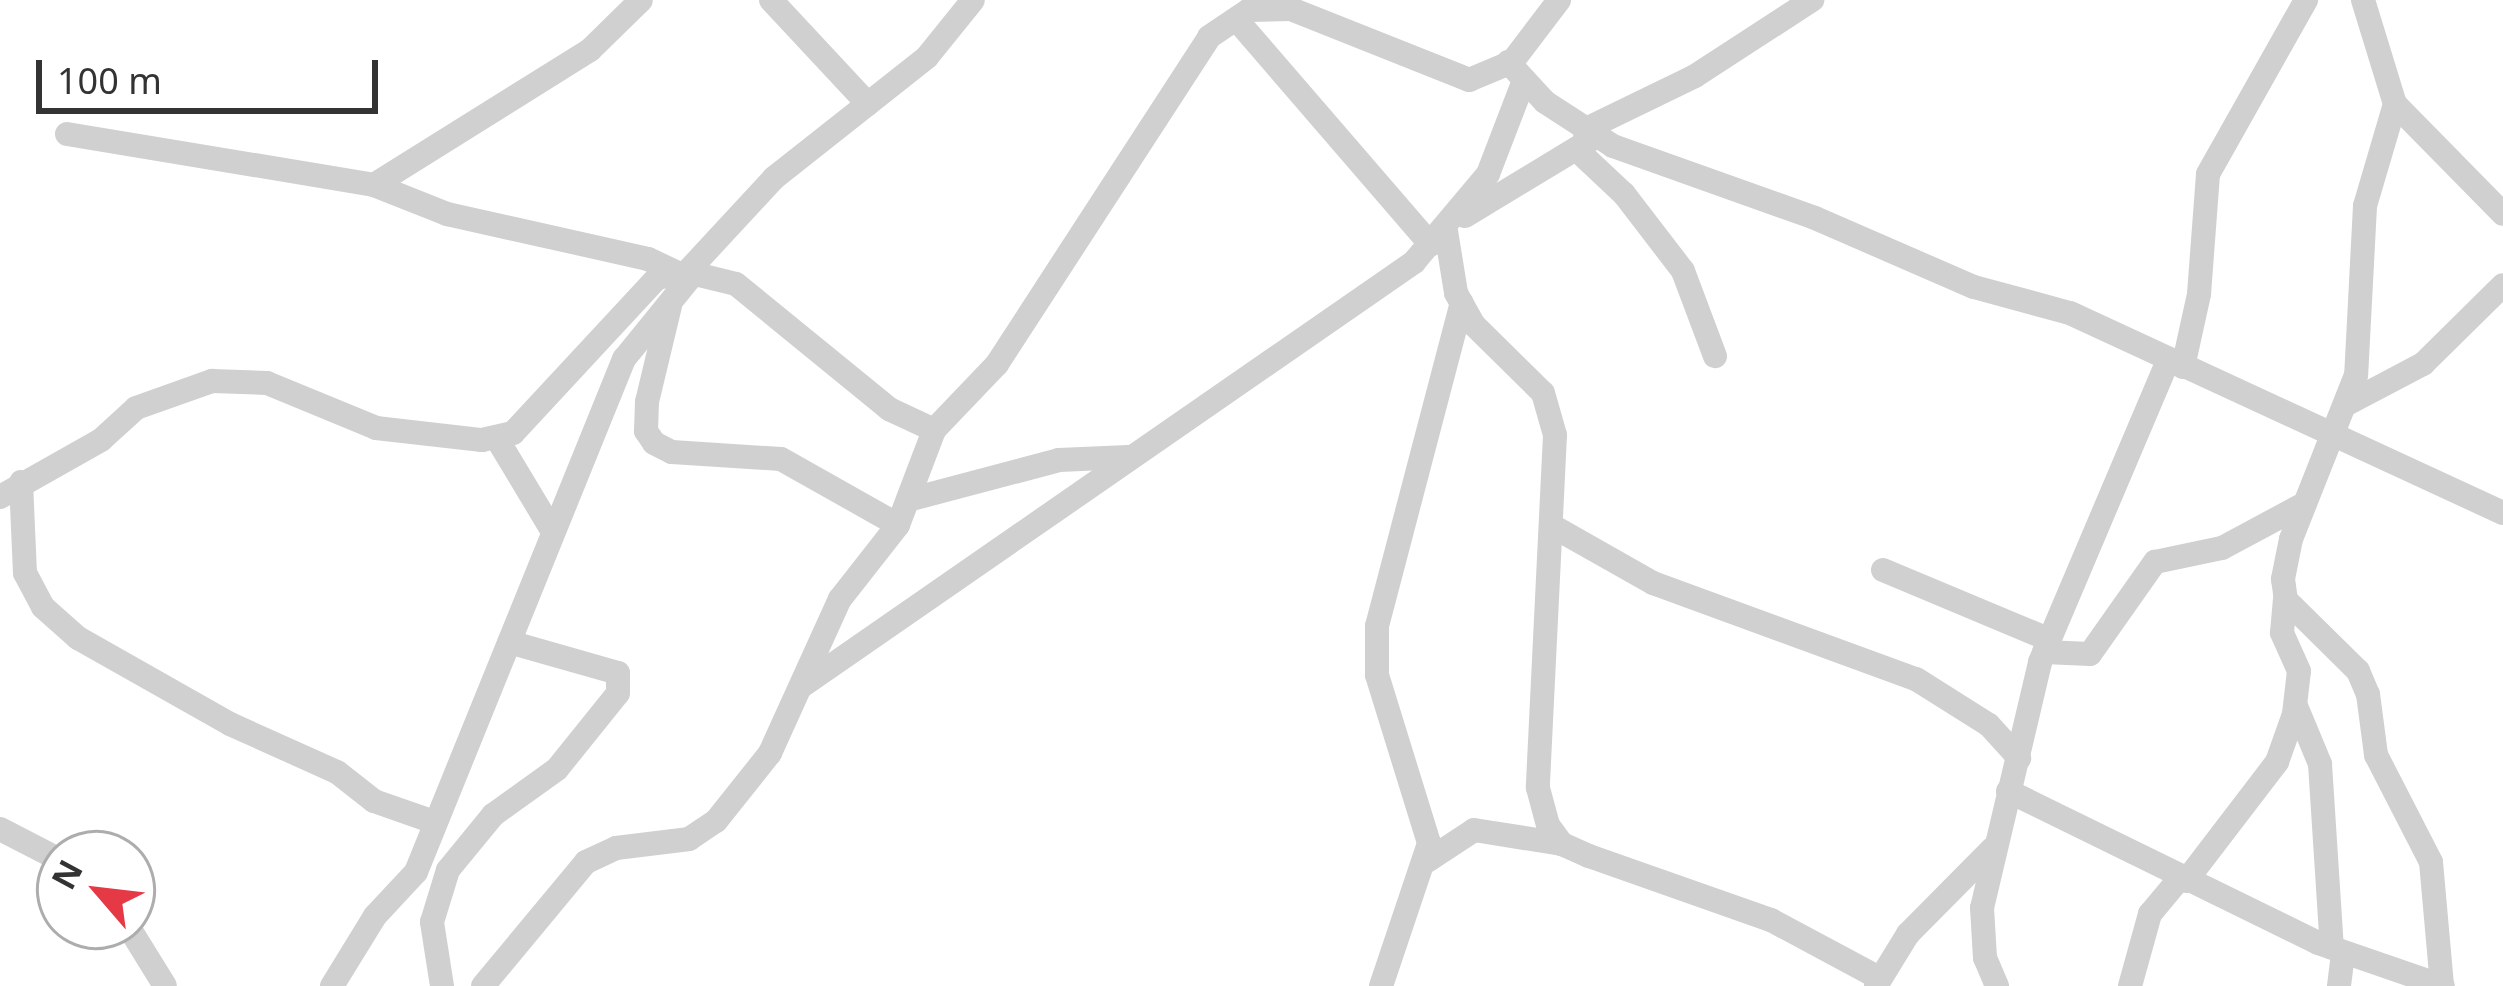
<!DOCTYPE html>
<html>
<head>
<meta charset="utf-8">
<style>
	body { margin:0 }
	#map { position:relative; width:2503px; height:986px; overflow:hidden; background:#fff; font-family:"Noto Sans",sans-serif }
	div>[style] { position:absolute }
	.minor>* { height:24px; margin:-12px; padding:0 12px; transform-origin:12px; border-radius:12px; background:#d0d0d0 }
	span { translate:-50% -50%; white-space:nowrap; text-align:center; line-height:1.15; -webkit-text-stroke:12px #fff; paint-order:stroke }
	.north { position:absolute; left:36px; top:830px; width:120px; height:120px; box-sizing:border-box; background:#fff; border:3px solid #adadad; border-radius:50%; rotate:298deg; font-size:33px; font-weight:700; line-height:48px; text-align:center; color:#333 }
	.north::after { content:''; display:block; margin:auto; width:42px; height:54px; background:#e63946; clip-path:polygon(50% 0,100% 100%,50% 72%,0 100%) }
	.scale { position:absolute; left:36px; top:60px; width:342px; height:54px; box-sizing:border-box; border:6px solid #333; border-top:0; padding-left:15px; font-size:36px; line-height:42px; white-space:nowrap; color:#333; -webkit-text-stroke:9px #fff; paint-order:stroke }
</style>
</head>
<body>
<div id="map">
	<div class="minor">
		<i style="left:771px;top:0;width:142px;rotate:47deg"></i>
		<i style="left:2363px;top:0;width:109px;rotate:72.9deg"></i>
		<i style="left:2395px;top:104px;width:106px;rotate:106.4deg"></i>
		<i style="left:2365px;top:206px;width:169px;rotate:93deg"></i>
		<i style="left:2356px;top:375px;width:176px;rotate:111.6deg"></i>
		<i style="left:2291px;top:539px;width:41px;rotate:101.3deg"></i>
		<i style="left:2283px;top:579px;width:21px;rotate:82deg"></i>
		<i style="left:2286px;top:600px;width:101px;rotate:44.6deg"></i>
		<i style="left:2358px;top:671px;width:25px;rotate:67deg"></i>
		<i style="left:2368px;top:694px;width:62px;rotate:82.5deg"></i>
		<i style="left:2376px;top:755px;width:120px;rotate:62.8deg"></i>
		<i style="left:2431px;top:862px;width:124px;rotate:84.9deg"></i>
		<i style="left:1236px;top:19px;width:298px;rotate:49.2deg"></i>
		<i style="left:1508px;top:62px;width:54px;rotate:47.2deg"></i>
		<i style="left:1545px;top:102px;width:81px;rotate:32.9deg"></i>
		<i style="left:1613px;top:146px;width:214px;rotate:19.6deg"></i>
		<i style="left:1815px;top:218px;width:173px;rotate:23.5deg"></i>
		<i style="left:1974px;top:287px;width:99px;rotate:15.2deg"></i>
		<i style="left:2070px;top:313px;width:477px;rotate:24.8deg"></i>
		<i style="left:2395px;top:104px;width:154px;rotate:45.5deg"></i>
		<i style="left:1584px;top:130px;width:123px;rotate:-25.9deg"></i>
		<i style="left:1695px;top:76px;width:140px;rotate:-33deg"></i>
		<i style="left:67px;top:134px;width:311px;rotate:9.4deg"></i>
		<i style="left:374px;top:185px;width:79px;rotate:21.7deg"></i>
		<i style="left:447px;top:214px;width:206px;rotate:12.6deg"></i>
		<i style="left:648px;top:259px;width:35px;rotate:25deg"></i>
		<i style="left:1576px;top:149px;width:66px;rotate:43.2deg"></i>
		<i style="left:1624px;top:194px;width:97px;rotate:52.5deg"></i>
		<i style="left:1683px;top:271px;width:91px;rotate:69.4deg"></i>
		<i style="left:374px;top:185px;width:255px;rotate:-32deg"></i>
		<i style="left:590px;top:50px;width:71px;rotate:-44.4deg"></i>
		<i style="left:1465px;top:216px;width:145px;rotate:-31.2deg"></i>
		<i style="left:1446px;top:231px;width:63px;rotate:80.8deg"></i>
		<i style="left:1456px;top:293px;width:35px;rotate:61deg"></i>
		<i style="left:1473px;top:324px;width:98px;rotate:44.6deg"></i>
		<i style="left:1543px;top:393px;width:44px;rotate:74.1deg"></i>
		<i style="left:1555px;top:435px;width:353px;rotate:92.8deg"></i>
		<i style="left:1538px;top:788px;width:38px;rotate:75deg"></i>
		<i style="left:1548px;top:825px;width:24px;rotate:54deg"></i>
		<i style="left:1562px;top:844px;width:30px;rotate:24deg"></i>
		<i style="left:1589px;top:856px;width:193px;rotate:19.4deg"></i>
		<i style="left:1771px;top:920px;width:123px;rotate:28.2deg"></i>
		<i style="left:687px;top:272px;width:128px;rotate:-47.2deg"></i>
		<i style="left:774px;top:178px;width:195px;rotate:-38.3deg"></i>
		<i style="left:927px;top:57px;width:73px;rotate:-51.1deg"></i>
		<i style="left:670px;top:306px;width:99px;rotate:103.5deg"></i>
		<i style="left:647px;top:402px;width:29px;rotate:92deg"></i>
		<i style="left:646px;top:431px;width:14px;rotate:56deg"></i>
		<i style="left:654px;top:443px;width:20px;rotate:27deg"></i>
		<i style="left:672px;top:452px;width:109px;rotate:3.7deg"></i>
		<i style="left:781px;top:459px;width:134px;rotate:29.4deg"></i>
		<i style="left:2183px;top:367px;width:75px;rotate:-77.6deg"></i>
		<i style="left:2199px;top:294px;width:120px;rotate:-85.7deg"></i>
		<i style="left:2208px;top:174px;width:200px;rotate:-60.6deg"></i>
		<i style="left:2347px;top:404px;width:86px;rotate:-27.8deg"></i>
		<i style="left:2423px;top:364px;width:112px;rotate:-44.6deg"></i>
		<i style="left:496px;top:437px;width:105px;rotate:59deg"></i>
		<i style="left:21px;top:482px;width:91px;rotate:87.5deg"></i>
		<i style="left:25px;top:573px;width:38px;rotate:62deg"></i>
		<i style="left:43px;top:607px;width:47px;rotate:41.5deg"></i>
		<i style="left:78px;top:638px;width:175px;rotate:29.5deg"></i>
		<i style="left:230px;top:724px;width:117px;rotate:24.2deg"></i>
		<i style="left:337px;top:772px;width:47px;rotate:38.1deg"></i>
		<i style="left:374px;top:801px;width:64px;rotate:19.3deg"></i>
		<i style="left:0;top:497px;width:116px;rotate:-29.4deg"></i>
		<i style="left:101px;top:440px;width:47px;rotate:-42.4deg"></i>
		<i style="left:136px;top:408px;width:81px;rotate:-19.6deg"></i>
		<i style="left:212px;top:381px;width:55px;rotate:2.1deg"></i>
		<i style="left:267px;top:383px;width:118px;rotate:22.4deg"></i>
		<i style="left:376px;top:428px;width:107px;rotate:6.5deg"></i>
		<i style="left:482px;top:440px;width:32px;rotate:-13deg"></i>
		<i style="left:513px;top:433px;width:212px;rotate:-47.1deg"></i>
		<i style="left:657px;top:278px;width:31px;rotate:-11deg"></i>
		<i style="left:687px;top:272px;width:50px;rotate:13.8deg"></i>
		<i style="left:736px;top:284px;width:198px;rotate:39.2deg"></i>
		<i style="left:889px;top:409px;width:50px;rotate:25deg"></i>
		<i style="left:934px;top:430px;width:91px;rotate:-46.3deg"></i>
		<i style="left:997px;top:364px;width:390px;rotate:-57deg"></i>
		<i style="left:1209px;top:37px;width:48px;rotate:-34deg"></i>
		<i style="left:1249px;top:10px;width:42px;rotate:-1.4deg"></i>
		<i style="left:1291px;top:9px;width:192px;rotate:21.7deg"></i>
		<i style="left:1469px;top:80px;width:47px;rotate:-22.7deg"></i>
		<i style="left:1512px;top:62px;width:78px;rotate:-52.8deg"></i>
		<i style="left:908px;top:500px;width:156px;rotate:-14.8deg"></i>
		<i style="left:1059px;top:460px;width:69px;rotate:-2.5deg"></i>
		<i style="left:1554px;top:527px;width:114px;rotate:29.5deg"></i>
		<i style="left:1653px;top:583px;width:280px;rotate:20.1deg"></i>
		<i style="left:1916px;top:679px;width:86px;rotate:32.2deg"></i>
		<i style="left:1989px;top:725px;width:45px;rotate:47.7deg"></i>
		<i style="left:1883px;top:570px;width:179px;rotate:22.7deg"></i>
		<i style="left:2044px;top:652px;width:46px;rotate:2.5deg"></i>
		<i style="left:2090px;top:654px;width:113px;rotate:-54.8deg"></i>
		<i style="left:2155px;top:562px;width:68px;rotate:-11.8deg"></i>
		<i style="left:2222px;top:548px;width:93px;rotate:-28.2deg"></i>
		<i style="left:802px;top:686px;width:745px;rotate:-34.71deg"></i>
		<i style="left:1414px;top:262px;width:115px;rotate:-49.9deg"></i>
		<i style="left:1488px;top:174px;width:101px;rotate:-69deg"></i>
		<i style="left:2296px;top:706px;width:63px;rotate:67.5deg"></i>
		<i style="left:2320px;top:764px;width:184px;rotate:86.3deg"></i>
		<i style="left:2008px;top:791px;width:345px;rotate:26.1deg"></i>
		<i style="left:2318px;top:943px;width:132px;rotate:19deg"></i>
		<i style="left:0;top:829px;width:68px;rotate:27.3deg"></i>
		<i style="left:1427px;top:861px;width:56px;rotate:-33.4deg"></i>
		<i style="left:1474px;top:830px;width:89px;rotate:9deg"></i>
		<i style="left:2186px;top:881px;width:150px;rotate:-52.6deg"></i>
		<i style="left:2277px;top:762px;width:51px;rotate:-70.5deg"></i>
		<i style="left:2294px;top:714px;width:43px;rotate:-83.4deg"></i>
		<i style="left:2299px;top:671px;width:42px;rotate:-114.1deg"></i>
		<i style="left:2282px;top:633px;width:37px;rotate:-85deg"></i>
		<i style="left:128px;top:926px;width:70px;rotate:58.3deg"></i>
		<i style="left:332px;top:986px;width:82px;rotate:-58.4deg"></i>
		<i style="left:375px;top:916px;width:60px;rotate:-47deg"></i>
		<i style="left:416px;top:872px;width:554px;rotate:-67.93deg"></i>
		<i style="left:624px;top:359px;width:111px;rotate:-50.9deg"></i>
		<i style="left:442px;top:986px;width:65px;rotate:-98.9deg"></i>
		<i style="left:432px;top:922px;width:54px;rotate:-72.9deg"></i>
		<i style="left:448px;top:870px;width:71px;rotate:-50.7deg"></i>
		<i style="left:493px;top:815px;width:79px;rotate:-35.7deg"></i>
		<i style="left:557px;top:769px;width:97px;rotate:-51.2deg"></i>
		<i style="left:618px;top:693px;width:20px;rotate:-90deg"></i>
		<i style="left:618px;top:673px;width:113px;rotate:-164.1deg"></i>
		<i style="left:483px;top:986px;width:161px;rotate:-50.3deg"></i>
		<i style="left:586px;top:862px;width:33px;rotate:-25deg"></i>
		<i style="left:616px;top:848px;width:74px;rotate:-7deg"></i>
		<i style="left:689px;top:839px;width:32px;rotate:-34deg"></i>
		<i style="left:716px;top:821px;width:87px;rotate:-51.5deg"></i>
		<i style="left:770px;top:753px;width:169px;rotate:-65.6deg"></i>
		<i style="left:840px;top:599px;width:94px;rotate:-51.9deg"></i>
		<i style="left:898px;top:525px;width:102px;rotate:-69.2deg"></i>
		<i style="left:1381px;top:986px;width:151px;rotate:-71.4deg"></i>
		<i style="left:1429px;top:843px;width:176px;rotate:-107.2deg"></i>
		<i style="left:1377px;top:675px;width:49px;rotate:-90deg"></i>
		<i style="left:1377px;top:626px;width:334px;rotate:-75.3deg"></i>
		<i style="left:1876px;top:986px;width:61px;rotate:-58.4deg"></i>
		<i style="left:1908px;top:934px;width:120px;rotate:-45.3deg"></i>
		<i style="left:1997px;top:986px;width:30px;rotate:-113deg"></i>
		<i style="left:1985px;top:958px;width:50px;rotate:-93.4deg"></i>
		<i style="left:1982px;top:908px;width:253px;rotate:-76.7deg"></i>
		<i style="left:2040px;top:662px;width:328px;rotate:-67deg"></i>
		<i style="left:2130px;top:986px;width:75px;rotate:-74.5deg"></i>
		<i style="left:2150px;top:914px;width:47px;rotate:-50.2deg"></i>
		<i style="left:2339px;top:986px;width:33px;rotate:-83deg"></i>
	</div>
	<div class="north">N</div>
	<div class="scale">100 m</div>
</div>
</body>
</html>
